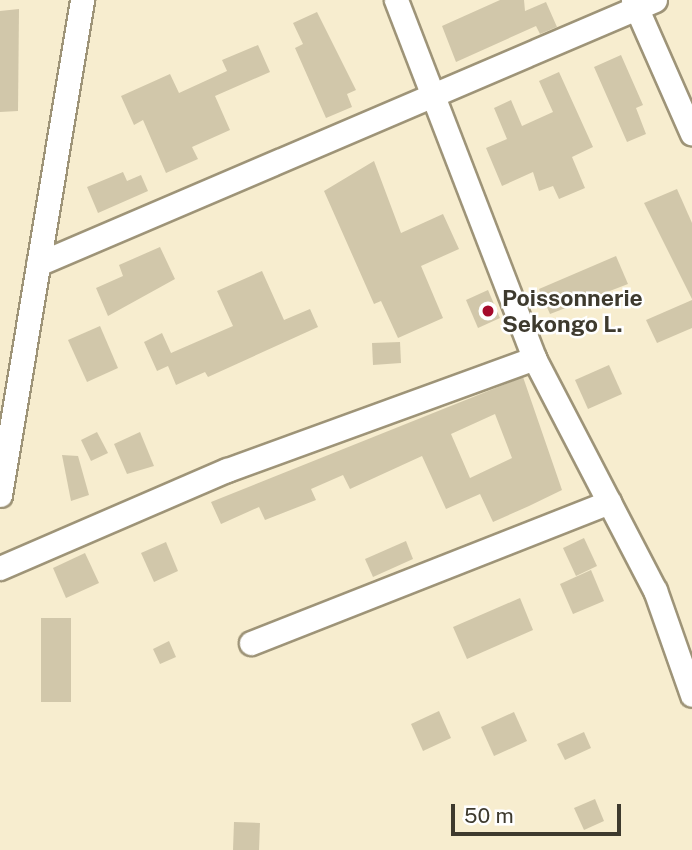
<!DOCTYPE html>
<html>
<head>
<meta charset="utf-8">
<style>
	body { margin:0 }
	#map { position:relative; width:692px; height:850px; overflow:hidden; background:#f7edcf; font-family:"Public Sans",sans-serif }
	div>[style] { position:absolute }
	.building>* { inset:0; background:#d1c7aa }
	.roads { filter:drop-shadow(2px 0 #9e9478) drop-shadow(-2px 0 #9e9478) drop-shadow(0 2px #9e9478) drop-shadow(0 -2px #9e9478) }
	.minor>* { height:23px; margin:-11.5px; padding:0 11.5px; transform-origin:11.5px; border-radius:11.5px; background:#fff }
	.dots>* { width:19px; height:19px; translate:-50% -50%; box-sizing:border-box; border:4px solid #fff; border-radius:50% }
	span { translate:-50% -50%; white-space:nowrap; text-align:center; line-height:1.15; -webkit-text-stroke:5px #fff; paint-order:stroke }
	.poi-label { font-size:23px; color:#3e3a2e; font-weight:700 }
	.left { translate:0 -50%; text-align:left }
	.scale { position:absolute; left:451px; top:804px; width:170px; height:32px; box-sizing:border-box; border:4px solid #3e3a2e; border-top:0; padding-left:9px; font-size:21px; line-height:24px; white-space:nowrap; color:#3e3a2e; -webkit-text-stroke:5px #fff; paint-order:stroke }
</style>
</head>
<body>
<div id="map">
	<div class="building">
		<i style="clip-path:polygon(500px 0,524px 0,525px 11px,546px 2px,557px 27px,540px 34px,536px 26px,456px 62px,442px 26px)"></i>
		<i style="clip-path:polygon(19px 9px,18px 111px,0 112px,0 11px)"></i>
		<i style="clip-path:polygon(317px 12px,356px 90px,347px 94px,352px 107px,326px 118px,295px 48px,303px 44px,293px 23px)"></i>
		<i style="clip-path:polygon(258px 45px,270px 72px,215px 96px,230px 130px,192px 147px,198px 159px,166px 173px,143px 120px,134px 125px,121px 96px,170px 74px,179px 93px,227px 71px,222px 60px)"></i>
		<i style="clip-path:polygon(621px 55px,643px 105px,636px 108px,646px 134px,627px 142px,594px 67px)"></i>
		<i style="clip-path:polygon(559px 72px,593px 147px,572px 157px,585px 188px,559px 199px,553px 186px,539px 191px,533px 172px,502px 186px,486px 148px,507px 139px,494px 108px,511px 100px,522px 126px,553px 112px,539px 81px)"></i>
		<i style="clip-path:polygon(374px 161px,401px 233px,443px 214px,459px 249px,421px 266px,443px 318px,398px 338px,381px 301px,374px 304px,324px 191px)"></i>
		<i style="clip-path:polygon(123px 172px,127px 181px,141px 175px,148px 191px,98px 213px,87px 187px)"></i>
		<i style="clip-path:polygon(677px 189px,692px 223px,692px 299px,644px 203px)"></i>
		<i style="clip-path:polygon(160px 247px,175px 279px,108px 316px,96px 288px,123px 276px,119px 265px)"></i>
		<i style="clip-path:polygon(616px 256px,628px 284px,550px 314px,539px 289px)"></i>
		<i style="clip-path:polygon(262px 271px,284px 320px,310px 309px,318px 327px,208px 377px,205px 372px,176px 385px,168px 366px,157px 371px,144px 342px,162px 333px,171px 353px,233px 326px,217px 291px)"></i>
		<i style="clip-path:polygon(488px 290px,500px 318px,478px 328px,466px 300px)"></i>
		<i style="clip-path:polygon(692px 300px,692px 328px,657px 343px,646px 320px)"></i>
		<i style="clip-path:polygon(100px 326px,118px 368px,87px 382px,68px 340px)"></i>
		<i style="clip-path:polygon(400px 342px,401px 363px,373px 365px,372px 343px)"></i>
		<i style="clip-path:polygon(609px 365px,622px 394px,588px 409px,575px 380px)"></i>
		<i style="clip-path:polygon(evenodd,523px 377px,562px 490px,529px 506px,493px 522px,480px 494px,446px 509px,422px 456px,350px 489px,343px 475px,311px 489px,316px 500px,265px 520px,259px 507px,221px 524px,211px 502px,523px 377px,495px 414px,512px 458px,470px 478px,451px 434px,495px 414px)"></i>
		<i style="clip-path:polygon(97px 432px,108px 453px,91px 461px,81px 440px)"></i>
		<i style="clip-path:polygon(140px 432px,154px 466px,127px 474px,114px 444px)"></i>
		<i style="clip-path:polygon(62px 455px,78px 456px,89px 495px,71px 501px)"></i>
		<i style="clip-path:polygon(584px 538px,597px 566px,576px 576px,563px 548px)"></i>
		<i style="clip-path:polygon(406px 541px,413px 559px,373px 577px,365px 559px)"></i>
		<i style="clip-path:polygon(166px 542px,178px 571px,154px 582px,141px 553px)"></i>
		<i style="clip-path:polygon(85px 553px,99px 583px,66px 598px,53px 568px)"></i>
		<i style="clip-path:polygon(591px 570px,604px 601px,573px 614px,560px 584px)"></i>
		<i style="clip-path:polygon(520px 598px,533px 630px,467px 659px,453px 627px)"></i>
		<i style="clip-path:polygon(41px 618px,71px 618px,71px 702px,41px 702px)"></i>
		<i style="clip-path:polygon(169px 641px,176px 657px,160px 664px,153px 649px)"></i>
		<i style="clip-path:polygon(439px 711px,451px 738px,423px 751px,411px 724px)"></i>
		<i style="clip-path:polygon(514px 712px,527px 741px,494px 756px,481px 727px)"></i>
		<i style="clip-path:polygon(584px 732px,591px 748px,565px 760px,557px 744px)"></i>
		<i style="clip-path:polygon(595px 799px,604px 821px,584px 830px,574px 808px)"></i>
		<i style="clip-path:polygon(234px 822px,260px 823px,259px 850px,233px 850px)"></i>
	</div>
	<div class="roads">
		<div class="minor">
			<i style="left:396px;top:0;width:384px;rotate:68.9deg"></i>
			<i style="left:534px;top:358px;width:262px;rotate:62.5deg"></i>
			<i style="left:655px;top:590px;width:111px;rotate:70.6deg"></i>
			<i style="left:633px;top:0;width:146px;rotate:66.2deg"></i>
			<i style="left:38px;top:264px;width:671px;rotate:-23.16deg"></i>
			<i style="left:0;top:495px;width:502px;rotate:-80.59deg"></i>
			<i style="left:0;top:568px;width:247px;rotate:-23.4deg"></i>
			<i style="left:227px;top:470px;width:327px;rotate:-20deg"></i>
			<i style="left:251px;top:643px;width:385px;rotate:-21.5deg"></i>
		</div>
	</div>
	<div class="dots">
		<i style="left:488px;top:311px;background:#a50a2b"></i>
	</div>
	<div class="poi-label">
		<span class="left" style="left:502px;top:311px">Poissonnerie<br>Sekongo L.</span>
	</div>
	<div class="scale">50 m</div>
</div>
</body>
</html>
